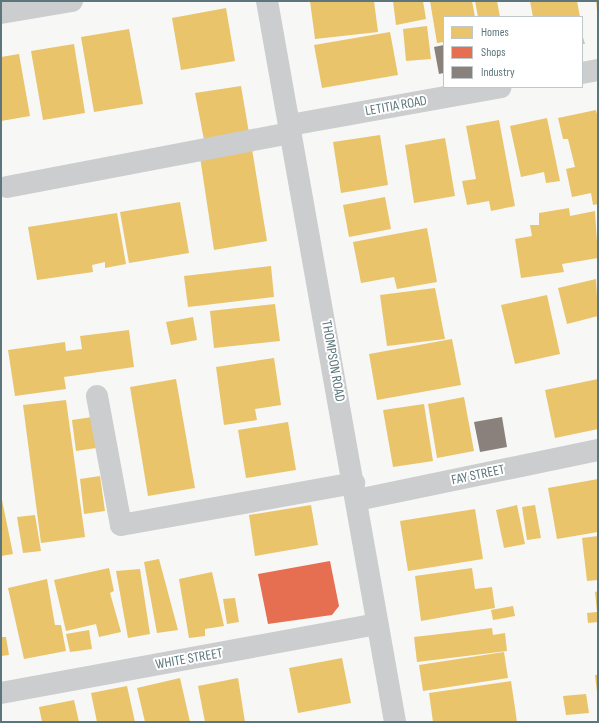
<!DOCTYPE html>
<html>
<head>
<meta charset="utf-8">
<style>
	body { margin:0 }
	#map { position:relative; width:599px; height:723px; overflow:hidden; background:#f7f7f6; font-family:"Sofia Sans Condensed",sans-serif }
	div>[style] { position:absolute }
	.homes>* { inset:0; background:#e9c46a }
	.shops>* { inset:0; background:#e76f51 }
	.industry>* { inset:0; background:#8a817c }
	.minor>* { height:22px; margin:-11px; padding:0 11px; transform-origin:11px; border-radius:11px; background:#cccdce }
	span { translate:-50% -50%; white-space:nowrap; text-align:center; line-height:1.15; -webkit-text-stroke:4px #fff; paint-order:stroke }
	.street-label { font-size:14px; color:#5d767d }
	.frame { position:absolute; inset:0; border:2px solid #5d767d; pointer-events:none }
	.legend { position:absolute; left:443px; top:16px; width:140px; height:72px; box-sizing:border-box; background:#fff; border:1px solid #bec8cb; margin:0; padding:5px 7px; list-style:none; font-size:12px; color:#5d767d }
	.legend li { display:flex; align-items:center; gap:8px; height:20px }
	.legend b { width:20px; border:1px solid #bec8cb }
</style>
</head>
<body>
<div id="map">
	<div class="homes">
		<i style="clip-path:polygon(310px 1px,374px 1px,378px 32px,315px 39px)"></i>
		<i style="clip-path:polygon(393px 1px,423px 1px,426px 19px,396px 25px)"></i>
		<i style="clip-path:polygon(430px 1px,472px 1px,475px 17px,444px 17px,444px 42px,437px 43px)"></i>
		<i style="clip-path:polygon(475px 1px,497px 1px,500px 17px,478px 17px)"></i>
		<i style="clip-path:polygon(530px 1px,577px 1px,580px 17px,533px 17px)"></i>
		<i style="clip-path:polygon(596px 1px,598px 1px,598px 11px,597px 11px)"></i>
		<i style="clip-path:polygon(226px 8px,235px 61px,181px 70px,172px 18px)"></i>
		<i style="clip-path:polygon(427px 26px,431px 59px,406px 61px,403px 29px)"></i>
		<i style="clip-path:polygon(129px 29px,143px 104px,94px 112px,81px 37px)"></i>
		<i style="clip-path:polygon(390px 32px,398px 75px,322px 88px,314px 45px)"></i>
		<i style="clip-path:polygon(582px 34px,585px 44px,582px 44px)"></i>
		<i style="clip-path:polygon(74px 44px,85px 113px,43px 120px,31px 51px)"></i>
		<i style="clip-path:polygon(19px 54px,30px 116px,1px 121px,1px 57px)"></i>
		<i style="clip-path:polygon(241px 86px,249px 133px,204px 140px,195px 93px)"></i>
		<i style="clip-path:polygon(596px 110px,598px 119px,598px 204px,593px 205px,591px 193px,572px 197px,566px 169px,575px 167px,568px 139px,563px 139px,558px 118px)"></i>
		<i style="clip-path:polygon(547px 118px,560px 181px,546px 183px,544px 172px,521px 177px,510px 126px)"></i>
		<i style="clip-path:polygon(499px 120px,515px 206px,491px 211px,489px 201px,467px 205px,462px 181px,476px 179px,466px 126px)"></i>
		<i style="clip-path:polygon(380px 135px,388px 185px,341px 193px,333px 142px)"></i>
		<i style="clip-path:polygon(445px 138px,455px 196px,414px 203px,405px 145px)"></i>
		<i style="clip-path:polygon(252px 149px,267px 241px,214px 250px,200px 157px)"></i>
		<i style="clip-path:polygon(385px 197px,391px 229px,349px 237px,343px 205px)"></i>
		<i style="clip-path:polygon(180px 202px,189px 253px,129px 263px,120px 212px)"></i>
		<i style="clip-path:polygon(569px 208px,570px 216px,595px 211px,598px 258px,562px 264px,564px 272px,521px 278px,515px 239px,532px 236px,530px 225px,539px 225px,539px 213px)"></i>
		<i style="clip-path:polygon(117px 213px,126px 264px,105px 268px,105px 262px,92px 265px,93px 272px,37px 280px,28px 227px)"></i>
		<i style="clip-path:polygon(427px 228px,437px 282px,397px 289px,394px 277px,361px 283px,353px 242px)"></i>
		<i style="clip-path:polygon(271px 266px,274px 297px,188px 307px,184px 276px)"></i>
		<i style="clip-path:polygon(596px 279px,598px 316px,567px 324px,558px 288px)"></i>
		<i style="clip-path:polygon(435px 288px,445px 339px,387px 346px,380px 295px)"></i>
		<i style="clip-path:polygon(547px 295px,560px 354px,515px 364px,501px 305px)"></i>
		<i style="clip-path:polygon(275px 304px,280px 341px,214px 348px,210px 311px)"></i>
		<i style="clip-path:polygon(193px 317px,197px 340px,171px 345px,166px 322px)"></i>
		<i style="clip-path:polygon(129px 330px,134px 367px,64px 377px,66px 389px,15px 396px,8px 350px,65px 342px,66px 351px,82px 349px,80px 336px)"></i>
		<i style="clip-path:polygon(452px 339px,461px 385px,377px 400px,369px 354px)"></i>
		<i style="clip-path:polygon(274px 358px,281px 405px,255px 409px,257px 420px,224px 425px,216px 367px)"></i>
		<i style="clip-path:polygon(176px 379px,195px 488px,148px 496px,130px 387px)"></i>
		<i style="clip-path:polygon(598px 379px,598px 429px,555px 438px,545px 390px)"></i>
		<i style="clip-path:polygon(464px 397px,474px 451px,437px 458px,428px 404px)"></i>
		<i style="clip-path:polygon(66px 400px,85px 537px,41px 543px,23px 405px)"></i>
		<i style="clip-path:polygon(424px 404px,433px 461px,393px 467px,383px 410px)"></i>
		<i style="clip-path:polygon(92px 417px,96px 448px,76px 451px,72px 420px)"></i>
		<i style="clip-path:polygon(288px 422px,296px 470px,246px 478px,238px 430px)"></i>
		<i style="clip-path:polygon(100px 476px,105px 511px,84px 514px,80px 479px)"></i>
		<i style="clip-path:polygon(598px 479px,598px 532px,557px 539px,548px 488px)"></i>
		<i style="clip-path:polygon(1px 495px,13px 554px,1px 556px)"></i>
		<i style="clip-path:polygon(311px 505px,318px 545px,255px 556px,249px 515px)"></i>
		<i style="clip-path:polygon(517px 505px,525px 544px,504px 548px,496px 510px)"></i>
		<i style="clip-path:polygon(535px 505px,541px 538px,527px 540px,522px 507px)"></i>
		<i style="clip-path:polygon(475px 509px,483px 559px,408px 571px,400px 521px)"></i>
		<i style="clip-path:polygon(35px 515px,41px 551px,23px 553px,17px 517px)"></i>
		<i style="clip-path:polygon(598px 536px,598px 580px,587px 581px,582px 538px)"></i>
		<i style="clip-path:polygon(159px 559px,178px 630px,157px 633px,144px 562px)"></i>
		<i style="clip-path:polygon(109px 568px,114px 591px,110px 593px,121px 632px,99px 637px,96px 624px,66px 631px,54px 580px)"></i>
		<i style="clip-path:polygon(472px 568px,475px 589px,492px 587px,495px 608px,421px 621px,415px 576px)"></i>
		<i style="clip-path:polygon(140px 569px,150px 634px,128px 638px,116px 571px)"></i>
		<i style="clip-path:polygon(212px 572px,224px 626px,205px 629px,205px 636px,189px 638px,179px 579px)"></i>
		<i style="clip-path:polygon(47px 579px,55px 625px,61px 625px,66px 651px,24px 659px,8px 588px)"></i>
		<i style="clip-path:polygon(598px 591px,598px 622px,588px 623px,587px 613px,597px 612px,595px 592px)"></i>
		<i style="clip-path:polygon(235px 598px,239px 622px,227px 624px,223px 599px)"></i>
		<i style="clip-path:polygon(513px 606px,515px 616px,493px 620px,491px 610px)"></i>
		<i style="clip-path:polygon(492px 628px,493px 635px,505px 633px,507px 651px,417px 662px,414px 637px)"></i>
		<i style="clip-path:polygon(89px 630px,92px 649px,70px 652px,66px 634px)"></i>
		<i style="clip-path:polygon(1px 637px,6px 637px,9px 655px,1px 656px)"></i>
		<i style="clip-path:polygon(504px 652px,508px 678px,423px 691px,419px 665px)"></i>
		<i style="clip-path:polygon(342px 658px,351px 703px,298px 713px,289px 668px)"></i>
		<i style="clip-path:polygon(595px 675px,598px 675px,598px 692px,597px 692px)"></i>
		<i style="clip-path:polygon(180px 678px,190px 722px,145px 722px,137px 688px)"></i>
		<i style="clip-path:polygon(238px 678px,245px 722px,205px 722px,198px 686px)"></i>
		<i style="clip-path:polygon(511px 681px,517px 722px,433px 722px,429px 693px)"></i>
		<i style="clip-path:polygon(127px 686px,135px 722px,97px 722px,91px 693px)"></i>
		<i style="clip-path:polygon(586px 694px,589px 713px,566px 715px,563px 696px)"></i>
		<i style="clip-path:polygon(74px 700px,79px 722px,42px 722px,39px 707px)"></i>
	</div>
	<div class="shops">
		<i style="clip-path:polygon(330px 561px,339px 606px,332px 615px,268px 624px,258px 574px)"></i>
	</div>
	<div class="industry">
		<i style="clip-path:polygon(444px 45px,444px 73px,439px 74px,434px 47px)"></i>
		<i style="clip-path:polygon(502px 417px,507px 447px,480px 452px,474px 422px)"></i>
	</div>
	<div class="minor">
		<i style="left:267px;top:1px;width:732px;rotate:79.93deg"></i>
		<i style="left:1px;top:13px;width:72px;rotate:-9.6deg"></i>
		<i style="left:582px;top:73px;width:16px;rotate:-11deg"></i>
		<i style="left:290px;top:125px;width:214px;rotate:-10.2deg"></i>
		<i style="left:7px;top:187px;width:289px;rotate:-10.8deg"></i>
		<i style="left:97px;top:396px;width:131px;rotate:79.5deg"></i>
		<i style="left:121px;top:525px;width:237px;rotate:-10.2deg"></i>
		<i style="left:357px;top:500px;width:246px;rotate:-11.7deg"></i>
		<i style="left:1px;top:693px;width:381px;rotate:-10.4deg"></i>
	</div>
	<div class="street-label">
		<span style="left:396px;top:106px;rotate:-10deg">LETITIA ROAD</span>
		<span style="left:333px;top:361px;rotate:80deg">THOMPSON ROAD</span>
		<span style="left:478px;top:475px;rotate:-12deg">FAY STREET</span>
		<span style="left:189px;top:659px;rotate:-10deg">WHITE STREET</span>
	</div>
	<div class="frame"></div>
	<ul class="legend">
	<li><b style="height:11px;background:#e9c46a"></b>Homes</li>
	<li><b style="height:11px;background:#e76f51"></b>Shops</li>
	<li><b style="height:11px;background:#8a817c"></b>Industry</li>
	</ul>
</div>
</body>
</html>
